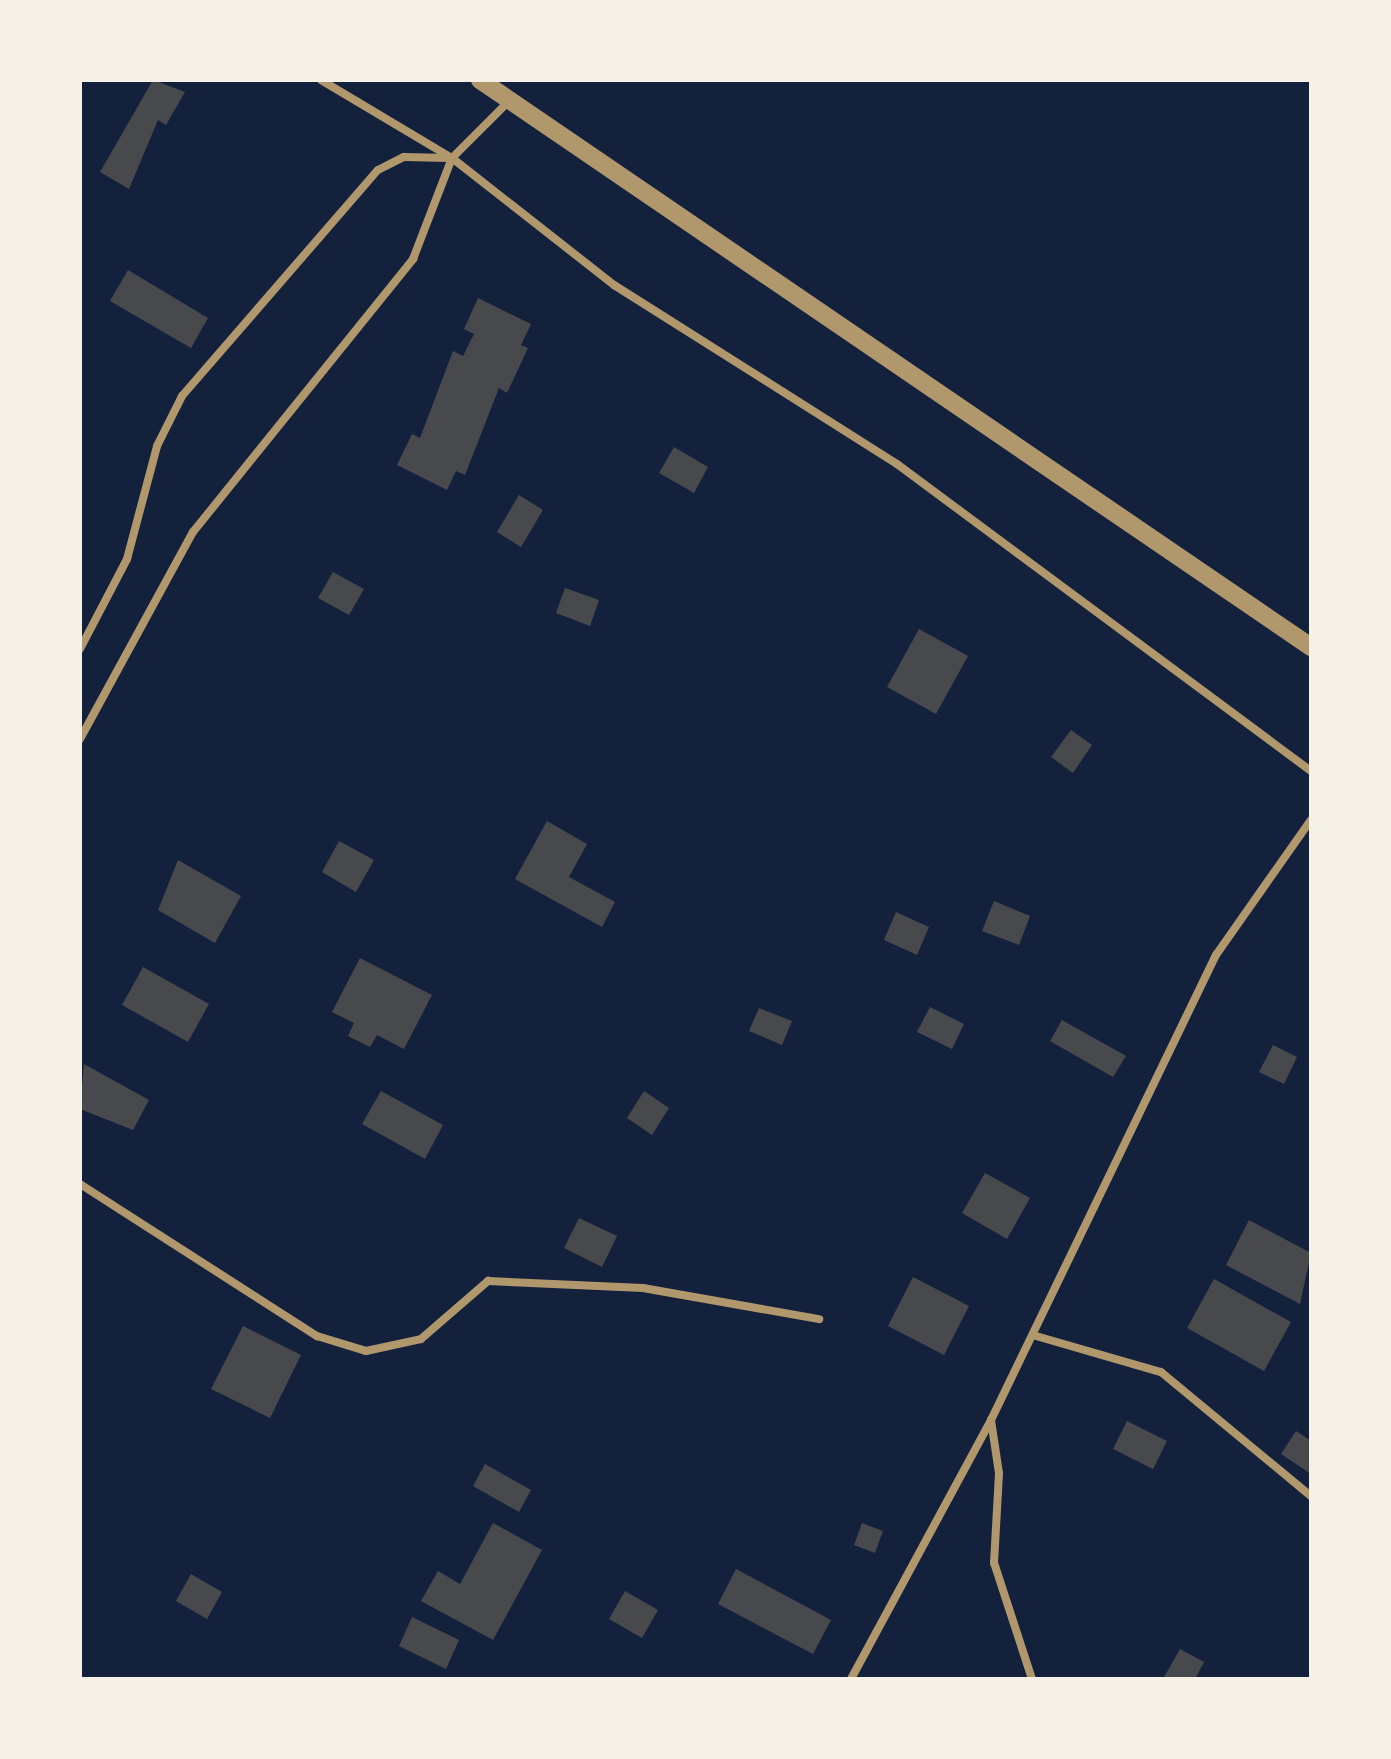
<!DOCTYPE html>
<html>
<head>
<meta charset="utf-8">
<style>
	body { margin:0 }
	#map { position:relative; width:1391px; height:1759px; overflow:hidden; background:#14213d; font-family:"Golos Text",sans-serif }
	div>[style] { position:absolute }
	.building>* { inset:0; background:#48494c }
	.service>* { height:8px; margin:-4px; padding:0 4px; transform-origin:4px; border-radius:4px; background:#b1986c }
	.tertiary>* { height:18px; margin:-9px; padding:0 9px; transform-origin:9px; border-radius:9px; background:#b1986c }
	span { translate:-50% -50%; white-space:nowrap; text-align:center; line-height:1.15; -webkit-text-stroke:8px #f6f1e7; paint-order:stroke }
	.frame { position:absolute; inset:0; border:82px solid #f6f1e7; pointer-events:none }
</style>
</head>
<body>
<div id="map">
	<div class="building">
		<i style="clip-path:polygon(153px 80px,185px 92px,166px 125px,158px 120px,129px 189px,100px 172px)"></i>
		<i style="clip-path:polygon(128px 270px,208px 318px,191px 348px,110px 301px)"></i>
		<i style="clip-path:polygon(478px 298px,531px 324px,521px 345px,528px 348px,507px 393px,499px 388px,465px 475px,456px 471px,447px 490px,397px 465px,412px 434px,420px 438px,453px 351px,463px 356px,474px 334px,464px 329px)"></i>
		<i style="clip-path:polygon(674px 447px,708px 467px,694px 493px,659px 473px)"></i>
		<i style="clip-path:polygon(519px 495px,543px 510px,521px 547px,497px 532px)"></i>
		<i style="clip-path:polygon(333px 572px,364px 589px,349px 615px,318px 598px)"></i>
		<i style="clip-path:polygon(565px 588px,599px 600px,590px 626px,556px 613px)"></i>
		<i style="clip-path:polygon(919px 629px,968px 656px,936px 714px,887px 687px)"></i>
		<i style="clip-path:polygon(1071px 730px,1092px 745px,1073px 773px,1051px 757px)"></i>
		<i style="clip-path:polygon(547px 821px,587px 844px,569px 877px,615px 902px,602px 927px,515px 879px)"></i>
		<i style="clip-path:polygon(339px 841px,374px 860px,356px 892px,322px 872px)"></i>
		<i style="clip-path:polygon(178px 860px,241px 896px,215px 943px,158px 910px)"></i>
		<i style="clip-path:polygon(994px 901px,1030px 916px,1019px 945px,982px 931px)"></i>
		<i style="clip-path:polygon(896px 912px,929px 927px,917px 955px,884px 940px)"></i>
		<i style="clip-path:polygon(360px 958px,432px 995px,404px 1049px,377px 1035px,370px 1047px,348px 1036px,354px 1023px,332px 1012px)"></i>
		<i style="clip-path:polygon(143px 967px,209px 1004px,188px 1042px,122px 1005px)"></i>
		<i style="clip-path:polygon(930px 1007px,964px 1024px,952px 1049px,917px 1032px)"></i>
		<i style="clip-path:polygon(759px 1008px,792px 1021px,782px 1045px,749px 1031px)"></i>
		<i style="clip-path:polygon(1062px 1020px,1126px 1056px,1113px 1077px,1050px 1041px)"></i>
		<i style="clip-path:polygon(1273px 1045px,1297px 1057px,1284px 1084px,1259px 1072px)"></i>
		<i style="clip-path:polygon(84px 1064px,149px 1100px,133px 1130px,80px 1109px)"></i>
		<i style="clip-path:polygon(381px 1091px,443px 1125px,425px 1159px,362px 1124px)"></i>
		<i style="clip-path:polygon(644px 1091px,669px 1108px,652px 1135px,627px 1118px)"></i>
		<i style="clip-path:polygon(985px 1173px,1030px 1198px,1007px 1239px,962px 1213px)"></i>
		<i style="clip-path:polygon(579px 1218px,617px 1236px,602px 1267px,564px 1248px)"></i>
		<i style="clip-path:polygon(1249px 1220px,1311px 1253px,1300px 1304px,1226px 1265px)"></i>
		<i style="clip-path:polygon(913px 1277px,969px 1306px,944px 1355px,888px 1326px)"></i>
		<i style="clip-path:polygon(1214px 1279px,1291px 1322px,1264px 1371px,1187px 1328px)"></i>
		<i style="clip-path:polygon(243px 1326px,301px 1355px,270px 1418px,211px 1389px)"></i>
		<i style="clip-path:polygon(1127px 1421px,1167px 1441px,1153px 1469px,1113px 1449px)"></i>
		<i style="clip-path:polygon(1296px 1431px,1311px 1441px,1311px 1474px,1281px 1454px)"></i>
		<i style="clip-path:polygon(485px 1464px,531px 1490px,519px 1512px,473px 1486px)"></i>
		<i style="clip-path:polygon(493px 1523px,542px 1550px,493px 1640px,421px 1601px,438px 1571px,460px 1584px)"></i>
		<i style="clip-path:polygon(862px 1523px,883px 1531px,875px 1553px,854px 1545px)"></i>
		<i style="clip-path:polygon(736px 1569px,831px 1620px,813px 1654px,718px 1604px)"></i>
		<i style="clip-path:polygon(191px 1574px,222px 1592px,207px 1619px,176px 1601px)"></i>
		<i style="clip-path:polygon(625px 1591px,658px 1610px,642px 1638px,609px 1619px)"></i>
		<i style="clip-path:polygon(412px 1617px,459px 1640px,446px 1669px,399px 1646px)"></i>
		<i style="clip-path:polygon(1180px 1649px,1204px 1662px,1195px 1679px,1163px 1679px)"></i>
	</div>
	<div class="service">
		<i style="left:321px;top:80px;width:152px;rotate:30.8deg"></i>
		<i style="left:452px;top:158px;width:206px;rotate:38.1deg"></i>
		<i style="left:614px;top:285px;width:335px;rotate:32.3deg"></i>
		<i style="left:897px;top:464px;width:515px;rotate:36.56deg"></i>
		<i style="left:80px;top:649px;width:102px;rotate:-62.4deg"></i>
		<i style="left:127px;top:559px;width:117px;rotate:-75.1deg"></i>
		<i style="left:157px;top:446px;width:56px;rotate:-63.4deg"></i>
		<i style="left:182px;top:396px;width:299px;rotate:-49.1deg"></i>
		<i style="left:378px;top:170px;width:29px;rotate:-27deg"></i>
		<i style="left:404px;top:157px;width:44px;rotate:1.3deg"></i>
		<i style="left:80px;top:739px;width:236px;rotate:-61.4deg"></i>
		<i style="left:193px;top:532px;width:351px;rotate:-51.1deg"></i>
		<i style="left:413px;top:259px;width:108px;rotate:-68.9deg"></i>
		<i style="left:452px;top:158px;width:82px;rotate:-45deg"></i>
		<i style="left:80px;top:1184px;width:282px;rotate:32.7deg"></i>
		<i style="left:317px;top:1336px;width:51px;rotate:17deg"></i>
		<i style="left:366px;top:1351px;width:56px;rotate:-12.3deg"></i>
		<i style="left:421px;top:1339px;width:89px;rotate:-40.9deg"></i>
		<i style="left:488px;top:1281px;width:155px;rotate:2.6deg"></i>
		<i style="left:643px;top:1288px;width:179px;rotate:10deg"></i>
		<i style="left:1036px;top:1336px;width:130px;rotate:16.1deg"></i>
		<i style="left:1161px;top:1372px;width:195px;rotate:39.6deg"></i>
		<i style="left:851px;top:1679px;width:294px;rotate:-61.6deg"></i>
		<i style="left:1032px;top:1679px;width:122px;rotate:-108.1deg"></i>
		<i style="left:994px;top:1563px;width:90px;rotate:-86.8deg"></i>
		<i style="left:999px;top:1473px;width:54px;rotate:-98.6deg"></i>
		<i style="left:991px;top:1420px;width:517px;rotate:-64.18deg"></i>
		<i style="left:1216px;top:955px;width:165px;rotate:-54.9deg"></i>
	</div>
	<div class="tertiary">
		<i style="left:480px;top:80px;width:1006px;rotate:34.31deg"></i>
	</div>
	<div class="frame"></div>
</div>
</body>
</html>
